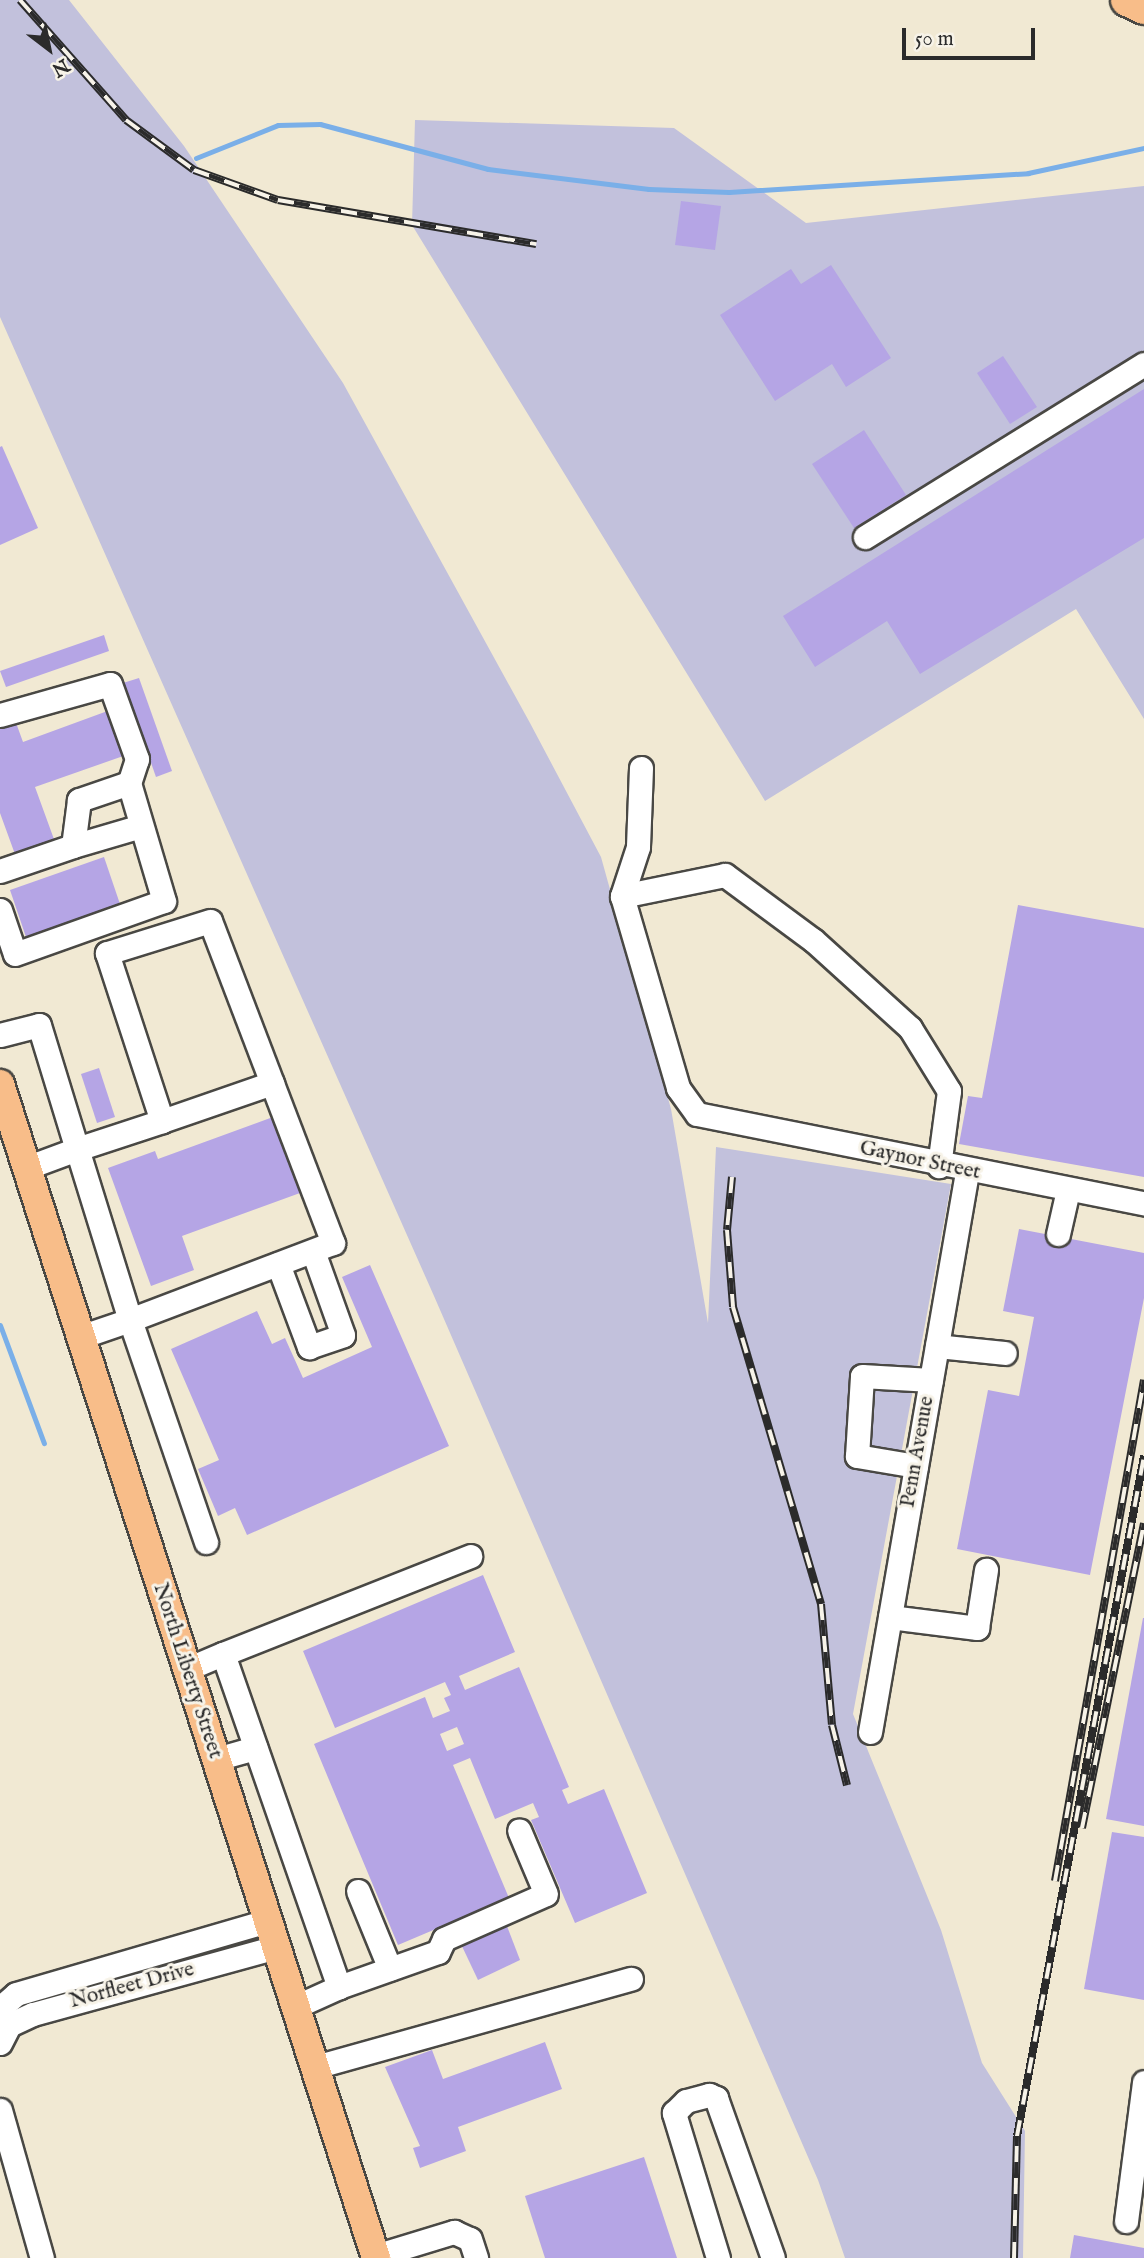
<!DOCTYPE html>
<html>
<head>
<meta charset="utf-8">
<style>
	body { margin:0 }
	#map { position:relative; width:1144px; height:2258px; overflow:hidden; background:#f1e9d3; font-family:"IM FELL English",serif }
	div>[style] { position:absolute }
	.industrial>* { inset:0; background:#c2c1dc }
	.stream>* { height:5px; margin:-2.5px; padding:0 2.5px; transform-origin:2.5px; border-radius:2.5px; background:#7aafe8 }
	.building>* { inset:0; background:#b5a5e5 }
	.roads { filter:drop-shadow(2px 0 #494844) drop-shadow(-2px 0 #494844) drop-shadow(0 2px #494844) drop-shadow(0 -2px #494844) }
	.minor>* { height:23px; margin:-11.5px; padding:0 11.5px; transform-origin:11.5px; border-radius:11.5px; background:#fff }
	.major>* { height:28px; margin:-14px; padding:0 14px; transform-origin:14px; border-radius:14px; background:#f8bd89 }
	.highway>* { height:32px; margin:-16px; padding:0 16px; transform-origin:16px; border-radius:16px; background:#f8bd89 }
	.rail>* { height:8px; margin-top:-4px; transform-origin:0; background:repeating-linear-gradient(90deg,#f7f3e8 0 16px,#2b2b2b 0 32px); box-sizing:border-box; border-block:2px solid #2b2b2b }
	span { translate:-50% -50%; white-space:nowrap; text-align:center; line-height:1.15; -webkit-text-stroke:6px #f7f3e8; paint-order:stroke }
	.street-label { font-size:21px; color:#2b2b2b }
	.north { position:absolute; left:14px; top:14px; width:70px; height:70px; -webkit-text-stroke:5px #f7f3e8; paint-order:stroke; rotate:148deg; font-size:19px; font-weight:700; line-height:28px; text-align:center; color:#2b2b2b }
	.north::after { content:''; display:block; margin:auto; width:24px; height:32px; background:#2b2b2b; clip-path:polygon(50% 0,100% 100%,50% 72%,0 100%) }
	.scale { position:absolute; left:902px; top:28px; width:133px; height:32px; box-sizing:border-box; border:4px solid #2b2b2b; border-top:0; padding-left:9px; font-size:21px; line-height:24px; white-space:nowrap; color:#2b2b2b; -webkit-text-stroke:5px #f7f3e8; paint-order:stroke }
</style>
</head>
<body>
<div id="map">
	<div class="industrial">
		<i style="clip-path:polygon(0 0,69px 0,184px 146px,343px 383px,530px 723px,601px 857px,671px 1109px,708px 1323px,716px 1147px,951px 1184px,853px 1714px,941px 1930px,982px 2063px,1025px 2131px,1023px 2258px,845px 2258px,818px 2180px,434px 1296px,0 317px)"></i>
		<i style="clip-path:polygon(415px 120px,674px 128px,806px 223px,1144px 186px,1144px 719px,1076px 609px,765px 801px,412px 225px)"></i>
	</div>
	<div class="stream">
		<i style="left:196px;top:158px;width:88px;rotate:-21.9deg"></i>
		<i style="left:278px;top:125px;width:42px;rotate:-1.4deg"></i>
		<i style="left:320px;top:124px;width:174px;rotate:15deg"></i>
		<i style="left:488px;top:169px;width:162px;rotate:7.1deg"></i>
		<i style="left:649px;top:189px;width:80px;rotate:2.1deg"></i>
		<i style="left:729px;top:192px;width:300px;rotate:-3.6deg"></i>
		<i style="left:1028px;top:173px;width:119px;rotate:-12.2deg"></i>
		<i style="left:0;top:1325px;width:126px;rotate:69.6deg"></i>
	</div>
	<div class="building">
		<i style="clip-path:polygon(681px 201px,721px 206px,715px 250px,675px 245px)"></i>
		<i style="clip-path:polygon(831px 265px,891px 358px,846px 387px,832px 364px,775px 401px,720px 315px,791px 269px,801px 284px)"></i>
		<i style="clip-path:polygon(1003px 356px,1037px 407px,1010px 424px,977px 373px)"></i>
		<i style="clip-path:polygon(1144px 389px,1144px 538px,920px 674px,887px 621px,815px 667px,783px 616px)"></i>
		<i style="clip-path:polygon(864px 430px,906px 495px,854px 528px,812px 464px)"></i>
		<i style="clip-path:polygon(2px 446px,38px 528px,0 545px,0 447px)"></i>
		<i style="clip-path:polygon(104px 635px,109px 651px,6px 687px,0 671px)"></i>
		<i style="clip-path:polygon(139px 678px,172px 771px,156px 777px,123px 683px)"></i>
		<i style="clip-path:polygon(113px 709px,129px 754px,35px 787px,55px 842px,16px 857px,0 813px,0 725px,15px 720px,23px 742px)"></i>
		<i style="clip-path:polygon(104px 857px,121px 907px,27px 940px,10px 890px)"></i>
		<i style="clip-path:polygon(1018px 905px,1144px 928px,1144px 1177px,959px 1144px,968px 1096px,982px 1098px)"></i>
		<i style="clip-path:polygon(99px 1068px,115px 1117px,97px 1123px,81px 1074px)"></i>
		<i style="clip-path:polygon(273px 1117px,300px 1193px,182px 1236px,194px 1270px,151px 1286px,108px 1168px,155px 1151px,158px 1159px)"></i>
		<i style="clip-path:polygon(1019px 1229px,1144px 1253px,1144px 1298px,1090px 1575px,957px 1549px,988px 1390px,1019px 1396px,1034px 1317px,1003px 1311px)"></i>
		<i style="clip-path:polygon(370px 1265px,449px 1446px,247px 1535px,235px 1508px,218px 1516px,198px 1469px,219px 1460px,171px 1349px,257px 1311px,272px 1344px,285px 1338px,303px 1378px,372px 1347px,342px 1277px)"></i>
		<i style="clip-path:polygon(evenodd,483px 1575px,515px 1652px,459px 1676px,465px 1690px,519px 1667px,569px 1787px,562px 1790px,568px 1804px,604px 1789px,647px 1893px,575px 1923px,531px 1820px,539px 1817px,533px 1803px,495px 1819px,470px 1758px,453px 1765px,509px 1898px,398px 1945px,314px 1744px,425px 1697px,433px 1718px,450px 1711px,444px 1698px,451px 1695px,445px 1682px,335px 1728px,303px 1651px,483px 1575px,457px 1727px,464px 1744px,447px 1751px,440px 1734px,457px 1727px)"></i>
		<i style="clip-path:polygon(1143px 1618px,1144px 1618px,1144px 1826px,1106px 1819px)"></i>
		<i style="clip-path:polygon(1112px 1832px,1144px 1837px,1144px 2000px,1084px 1989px)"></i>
		<i style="clip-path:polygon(505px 1921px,520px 1960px,478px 1980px,460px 1942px)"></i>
		<i style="clip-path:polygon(545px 2042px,562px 2089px,458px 2127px,466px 2151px,420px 2168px,413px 2148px,420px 2146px,385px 2067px,432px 2050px,443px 2079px)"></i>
		<i style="clip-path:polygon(644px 2157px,677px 2258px,545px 2258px,525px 2196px)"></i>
		<i style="clip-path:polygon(1074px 2235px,1144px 2248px,1144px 2258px,1070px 2258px)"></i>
	</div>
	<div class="roads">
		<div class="minor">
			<i style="left:865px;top:537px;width:328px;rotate:-31.8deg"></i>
			<i style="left:0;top:715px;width:114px;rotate:-15.7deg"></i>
			<i style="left:110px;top:684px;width:80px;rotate:70.2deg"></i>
			<i style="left:137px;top:759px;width:25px;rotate:108deg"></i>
			<i style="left:129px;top:783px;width:53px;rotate:161.2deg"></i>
			<i style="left:79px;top:800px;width:46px;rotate:97.4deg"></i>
			<i style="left:73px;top:846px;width:77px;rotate:161.1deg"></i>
			<i style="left:641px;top:768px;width:79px;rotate:92.2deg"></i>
			<i style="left:638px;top:847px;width:52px;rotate:108.1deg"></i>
			<i style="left:622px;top:896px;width:200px;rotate:73.7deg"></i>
			<i style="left:678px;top:1088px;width:32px;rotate:54deg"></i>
			<i style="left:697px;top:1114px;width:456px;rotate:11.3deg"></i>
			<i style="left:73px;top:846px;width:71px;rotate:-16.4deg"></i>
			<i style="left:622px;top:896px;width:105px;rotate:-11.5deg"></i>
			<i style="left:725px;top:875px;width:109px;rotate:36.5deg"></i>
			<i style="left:813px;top:940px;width:131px;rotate:42.2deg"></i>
			<i style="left:910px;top:1028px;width:74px;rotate:58.2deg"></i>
			<i style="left:949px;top:1091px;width:76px;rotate:97.6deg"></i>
			<i style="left:0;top:910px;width:46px;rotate:71.2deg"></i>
			<i style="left:15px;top:954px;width:158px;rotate:-19.6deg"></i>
			<i style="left:164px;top:901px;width:123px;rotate:-106.5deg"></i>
			<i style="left:0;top:1035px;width:40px;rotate:-14.4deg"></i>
			<i style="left:39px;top:1025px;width:130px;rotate:73deg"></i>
			<i style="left:77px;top:1149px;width:54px;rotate:159.6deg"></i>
			<i style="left:1058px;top:1234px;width:45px;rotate:-77.2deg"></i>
			<i style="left:278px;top:1264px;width:89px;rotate:69.5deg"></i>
			<i style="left:309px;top:1347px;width:36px;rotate:-19deg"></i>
			<i style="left:343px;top:1335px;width:89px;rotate:-109.7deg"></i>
			<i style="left:80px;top:1337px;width:53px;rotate:-18.8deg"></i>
			<i style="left:130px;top:1320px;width:179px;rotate:-107.2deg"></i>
			<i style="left:77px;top:1149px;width:89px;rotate:-18.2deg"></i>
			<i style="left:937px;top:1346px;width:68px;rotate:5.9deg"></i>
			<i style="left:916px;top:1466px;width:60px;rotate:-170.4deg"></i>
			<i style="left:857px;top:1456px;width:80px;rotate:-86.4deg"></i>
			<i style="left:862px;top:1376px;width:69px;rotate:3.3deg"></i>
			<i style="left:206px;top:1542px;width:235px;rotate:-108.9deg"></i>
			<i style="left:130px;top:1320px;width:217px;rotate:-20.8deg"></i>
			<i style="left:333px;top:1243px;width:171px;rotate:-110.9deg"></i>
			<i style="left:272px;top:1083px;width:173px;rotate:-110.9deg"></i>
			<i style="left:210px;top:921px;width:108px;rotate:162.7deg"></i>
			<i style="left:107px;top:953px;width:177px;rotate:71.9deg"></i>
			<i style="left:162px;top:1121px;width:116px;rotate:-19.1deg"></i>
			<i style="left:890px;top:1617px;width:88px;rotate:7.2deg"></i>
			<i style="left:977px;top:1628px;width:59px;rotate:-81.2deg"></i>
			<i style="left:223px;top:1654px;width:266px;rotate:-21.6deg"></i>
			<i style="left:187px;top:1669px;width:39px;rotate:-23deg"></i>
			<i style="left:223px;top:1654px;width:353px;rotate:70.8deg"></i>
			<i style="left:339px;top:1987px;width:48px;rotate:155.6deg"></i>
			<i style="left:870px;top:1732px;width:568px;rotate:-80.17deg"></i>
			<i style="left:216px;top:1759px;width:41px;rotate:-15.8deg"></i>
			<i style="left:358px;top:1891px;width:84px;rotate:67.7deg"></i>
			<i style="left:339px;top:1987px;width:105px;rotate:-19.5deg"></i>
			<i style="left:438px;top:1952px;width:14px;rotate:-65deg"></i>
			<i style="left:444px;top:1939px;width:111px;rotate:-23.8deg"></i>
			<i style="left:546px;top:1894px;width:69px;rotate:-112.9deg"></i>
			<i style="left:0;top:2008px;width:21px;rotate:-41deg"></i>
			<i style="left:16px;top:1994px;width:262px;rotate:-16.2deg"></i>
			<i style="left:0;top:2043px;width:20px;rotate:-63deg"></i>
			<i style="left:9px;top:2025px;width:26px;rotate:-25deg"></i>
			<i style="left:33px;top:2014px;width:252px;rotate:-15.4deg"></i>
			<i style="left:315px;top:2067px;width:328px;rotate:-15.6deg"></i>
			<i style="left:0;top:2110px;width:154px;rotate:74.2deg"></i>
			<i style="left:1126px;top:2221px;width:140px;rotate:-82.6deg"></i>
			<i style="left:375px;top:2256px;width:83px;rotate:-16.9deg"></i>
			<i style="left:454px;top:2232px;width:17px;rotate:24deg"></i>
			<i style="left:470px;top:2239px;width:20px;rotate:72deg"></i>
			<i style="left:718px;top:2258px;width:152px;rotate:-106.9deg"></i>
			<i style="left:674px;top:2113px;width:17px;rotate:-45deg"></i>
			<i style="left:686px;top:2101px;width:24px;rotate:-15deg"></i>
			<i style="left:709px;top:2095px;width:8px;rotate:23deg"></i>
			<i style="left:716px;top:2098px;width:170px;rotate:70.4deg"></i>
		</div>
		<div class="major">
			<i style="left:0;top:1084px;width:1233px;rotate:72.24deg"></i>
		</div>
		<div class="highway">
			<i style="left:1127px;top:0;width:19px;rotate:25deg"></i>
		</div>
	</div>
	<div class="rail">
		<i style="left:20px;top:0;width:160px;rotate:48.5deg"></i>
		<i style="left:126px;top:120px;width:84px;rotate:36.3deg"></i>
		<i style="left:194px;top:170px;width:89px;rotate:19.7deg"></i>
		<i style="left:278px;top:200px;width:262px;rotate:9.7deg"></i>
		<i style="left:732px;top:1177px;width:53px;rotate:95.4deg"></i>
		<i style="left:727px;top:1230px;width:77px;rotate:85.5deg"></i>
		<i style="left:733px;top:1307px;width:310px;rotate:73.5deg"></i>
		<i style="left:821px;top:1604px;width:121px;rotate:84.8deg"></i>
		<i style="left:832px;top:1725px;width:62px;rotate:76deg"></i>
		<i style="left:1082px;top:1828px;width:311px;rotate:-78.5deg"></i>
		<i style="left:1055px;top:1881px;width:509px;rotate:-79.93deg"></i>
		<i style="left:1014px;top:2258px;width:122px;rotate:-88.6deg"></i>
		<i style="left:1017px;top:2136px;width:692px;rotate:-79.42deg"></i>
	</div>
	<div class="street-label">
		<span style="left:920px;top:1161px;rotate:12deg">Gaynor Street</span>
		<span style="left:918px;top:1452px;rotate:-80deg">Penn Avenue</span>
		<span style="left:187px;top:1671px;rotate:72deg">North Liberty Street</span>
		<span style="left:132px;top:1986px;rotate:-15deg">Norfleet Drive</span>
	</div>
	<div class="north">N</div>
	<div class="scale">50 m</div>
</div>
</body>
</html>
